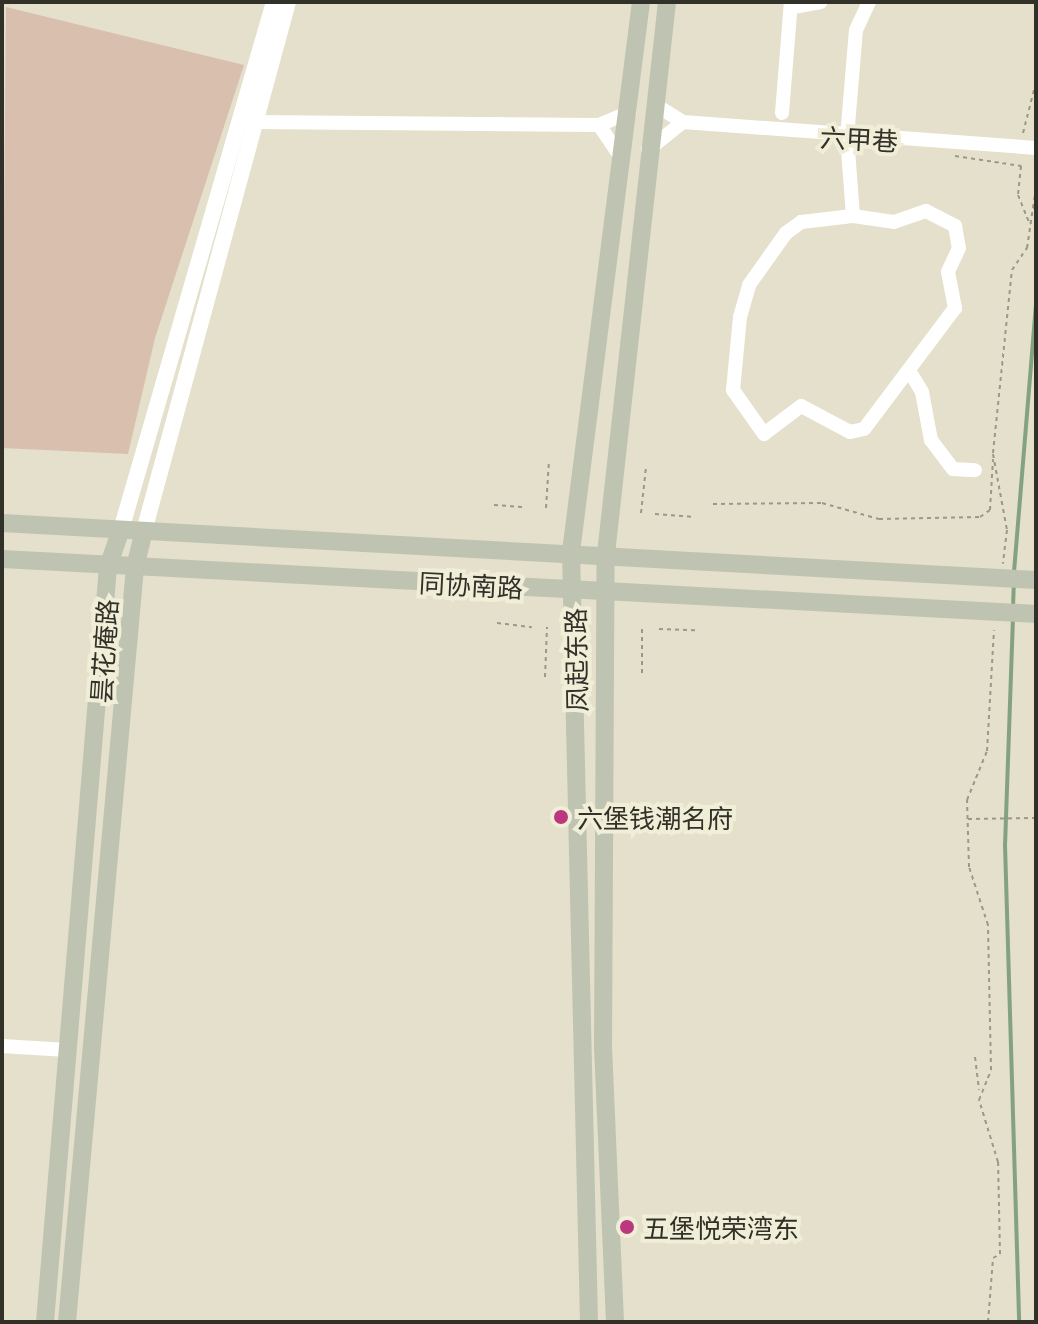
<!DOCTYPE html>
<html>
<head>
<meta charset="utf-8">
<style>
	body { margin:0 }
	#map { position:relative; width:1038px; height:1324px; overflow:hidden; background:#e4e0cb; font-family:Literata,"Noto Sans SC",serif }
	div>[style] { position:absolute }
	.green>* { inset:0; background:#d9bfae }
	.stream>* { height:4px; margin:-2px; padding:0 2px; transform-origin:2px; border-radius:2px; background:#84a282 }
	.path>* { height:2px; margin-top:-1px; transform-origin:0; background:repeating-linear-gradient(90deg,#9b9889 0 4px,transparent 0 8px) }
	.minor>* { height:14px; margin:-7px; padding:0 7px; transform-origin:7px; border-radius:7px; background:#fff }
	.tertiary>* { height:16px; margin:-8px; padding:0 8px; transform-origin:8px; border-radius:8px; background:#fff }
	.secondary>* { height:18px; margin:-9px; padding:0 9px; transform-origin:9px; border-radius:9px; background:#bfc3b1 }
	.dots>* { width:22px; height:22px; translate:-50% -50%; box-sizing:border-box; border:4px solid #f1eed8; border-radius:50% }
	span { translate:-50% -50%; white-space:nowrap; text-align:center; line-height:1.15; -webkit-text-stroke:8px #f1eed8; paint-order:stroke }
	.street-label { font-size:26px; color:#323129 }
	.poi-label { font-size:26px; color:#323129 }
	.left { translate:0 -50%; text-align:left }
	.frame { position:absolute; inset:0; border:4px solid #323129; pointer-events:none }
</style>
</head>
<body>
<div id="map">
	<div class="green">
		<i style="clip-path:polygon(6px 7px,244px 65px,155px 338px,128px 454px,2px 448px)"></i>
	</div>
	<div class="stream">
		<i style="left:1014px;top:572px;width:267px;rotate:-85.3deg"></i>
		<i style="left:1013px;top:608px;width:23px;rotate:-88deg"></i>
		<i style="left:1013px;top:617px;width:228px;rotate:92deg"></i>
		<i style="left:1005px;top:845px;width:477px;rotate:88.3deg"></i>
	</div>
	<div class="path">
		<i style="left:1023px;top:133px;width:53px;rotate:-75.7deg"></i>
		<i style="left:955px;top:156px;width:67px;rotate:8.6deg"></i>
		<i style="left:1021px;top:166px;width:29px;rotate:96deg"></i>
		<i style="left:1018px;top:195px;width:32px;rotate:68deg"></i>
		<i style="left:993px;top:453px;width:184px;rotate:-84.1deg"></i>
		<i style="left:1012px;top:270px;width:27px;rotate:-56deg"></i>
		<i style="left:1027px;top:248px;width:61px;rotate:-81.5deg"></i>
		<i style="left:993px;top:454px;width:77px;rotate:79.6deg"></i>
		<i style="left:1007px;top:530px;width:34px;rotate:97deg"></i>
		<i style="left:713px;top:504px;width:109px;rotate:-0.5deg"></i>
		<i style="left:822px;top:503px;width:59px;rotate:15.7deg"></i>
		<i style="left:879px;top:519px;width:101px;rotate:-1.1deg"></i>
		<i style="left:980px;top:517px;width:12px;rotate:-35deg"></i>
		<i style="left:990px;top:510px;width:51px;rotate:-86.6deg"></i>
		<i style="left:494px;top:505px;width:31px;rotate:4deg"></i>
		<i style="left:546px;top:508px;width:48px;rotate:-86.4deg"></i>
		<i style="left:641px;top:513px;width:46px;rotate:-83.8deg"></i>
		<i style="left:655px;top:514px;width:40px;rotate:4.3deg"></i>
		<i style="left:497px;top:623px;width:35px;rotate:7deg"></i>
		<i style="left:642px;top:629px;width:48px;rotate:90deg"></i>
		<i style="left:659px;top:629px;width:36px;rotate:2deg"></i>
		<i style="left:545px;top:677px;width:50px;rotate:-87.7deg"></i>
		<i style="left:968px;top:819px;width:68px;rotate:-0.8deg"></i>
		<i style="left:975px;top:1057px;width:33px;rotate:83deg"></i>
		<i style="left:988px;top:1322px;width:64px;rotate:-85.5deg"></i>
		<i style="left:993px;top:1258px;width:8px;rotate:-30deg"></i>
		<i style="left:1000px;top:1254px;width:92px;rotate:-91.2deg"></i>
		<i style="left:998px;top:1162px;width:65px;rotate:-107deg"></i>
		<i style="left:979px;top:1100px;width:32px;rotate:-68deg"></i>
		<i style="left:991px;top:1070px;width:145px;rotate:-91.2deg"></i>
		<i style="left:988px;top:925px;width:61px;rotate:-108.1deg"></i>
		<i style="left:969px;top:867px;width:67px;rotate:-91.7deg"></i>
		<i style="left:967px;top:800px;width:53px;rotate:-67.8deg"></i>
		<i style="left:987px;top:751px;width:121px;rotate:-86.7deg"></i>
	</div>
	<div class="minor">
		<i style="left:795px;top:7px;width:26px;rotate:-11deg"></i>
		<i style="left:654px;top:104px;width:34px;rotate:32deg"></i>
		<i style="left:683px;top:122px;width:354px;rotate:4.2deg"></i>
		<i style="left:782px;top:113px;width:111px;rotate:-85.4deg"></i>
		<i style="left:245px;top:122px;width:354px;rotate:0.5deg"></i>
		<i style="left:599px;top:125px;width:33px;rotate:-23deg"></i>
		<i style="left:599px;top:125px;width:41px;rotate:55.9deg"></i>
		<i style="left:648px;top:150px;width:45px;rotate:-38.7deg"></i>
		<i style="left:853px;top:216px;width:41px;rotate:8.3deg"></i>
		<i style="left:894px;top:222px;width:34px;rotate:-19deg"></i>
		<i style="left:926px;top:211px;width:33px;rotate:27deg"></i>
		<i style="left:955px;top:226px;width:22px;rotate:80deg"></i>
		<i style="left:959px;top:248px;width:26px;rotate:115deg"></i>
		<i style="left:948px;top:272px;width:37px;rotate:79deg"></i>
		<i style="left:955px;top:308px;width:151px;rotate:126.9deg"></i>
		<i style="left:864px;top:429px;width:14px;rotate:168deg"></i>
		<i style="left:850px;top:432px;width:55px;rotate:-152deg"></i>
		<i style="left:801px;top:406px;width:46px;rotate:142.9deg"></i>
		<i style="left:764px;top:434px;width:54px;rotate:-125.2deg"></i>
		<i style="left:733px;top:390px;width:73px;rotate:-84.5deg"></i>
		<i style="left:740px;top:317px;width:33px;rotate:-74deg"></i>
		<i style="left:749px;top:285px;width:64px;rotate:-54.6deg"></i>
		<i style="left:786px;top:233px;width:19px;rotate:-36deg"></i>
		<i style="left:801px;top:222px;width:52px;rotate:-6.6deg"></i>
		<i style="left:853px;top:216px;width:79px;rotate:-94.3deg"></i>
		<i style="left:847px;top:137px;width:107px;rotate:-85.2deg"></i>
		<i style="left:856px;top:30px;width:31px;rotate:-65deg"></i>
		<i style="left:910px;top:372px;width:23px;rotate:59deg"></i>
		<i style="left:922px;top:392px;width:49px;rotate:79.4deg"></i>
		<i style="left:931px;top:440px;width:36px;rotate:53deg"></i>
		<i style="left:953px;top:469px;width:22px;rotate:3deg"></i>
		<i style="left:2px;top:1046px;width:65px;rotate:3.5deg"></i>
	</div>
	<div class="tertiary">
		<i style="left:121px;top:530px;width:550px;rotate:-73.84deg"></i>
		<i style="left:144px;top:531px;width:548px;rotate:-74.77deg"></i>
	</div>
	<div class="secondary">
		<i style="left:2px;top:523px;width:1036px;rotate:3.16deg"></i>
		<i style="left:2px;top:559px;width:1035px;rotate:3.04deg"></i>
		<i style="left:45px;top:1322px;width:758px;rotate:-85.23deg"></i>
		<i style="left:108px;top:567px;width:39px;rotate:-71deg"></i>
		<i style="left:67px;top:1322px;width:758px;rotate:-84.85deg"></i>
		<i style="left:135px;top:567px;width:37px;rotate:-76deg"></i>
		<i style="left:589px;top:1322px;width:770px;rotate:-91.34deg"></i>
		<i style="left:571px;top:552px;width:554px;rotate:-82.75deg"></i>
		<i style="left:615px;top:1322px;width:275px;rotate:-92.5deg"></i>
		<i style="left:603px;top:1047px;width:493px;rotate:-89.7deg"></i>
		<i style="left:606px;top:554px;width:555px;rotate:-83.69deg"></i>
	</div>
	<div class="dots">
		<i style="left:561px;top:817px;background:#bc387e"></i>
		<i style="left:627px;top:1227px;background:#bc387e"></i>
	</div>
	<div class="street-label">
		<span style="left:859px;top:138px;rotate:3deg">六甲巷</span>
		<span style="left:471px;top:584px;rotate:3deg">同协南路</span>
		<span style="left:103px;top:651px;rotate:-86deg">昙花庵路</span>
		<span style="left:575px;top:660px;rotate:-91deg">凤起东路</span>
	</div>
	<div class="poi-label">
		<span class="left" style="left:577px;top:817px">六堡钱潮名府</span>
		<span class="left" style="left:643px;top:1227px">五堡悦荣湾东</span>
	</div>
	<div class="frame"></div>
</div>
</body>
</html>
